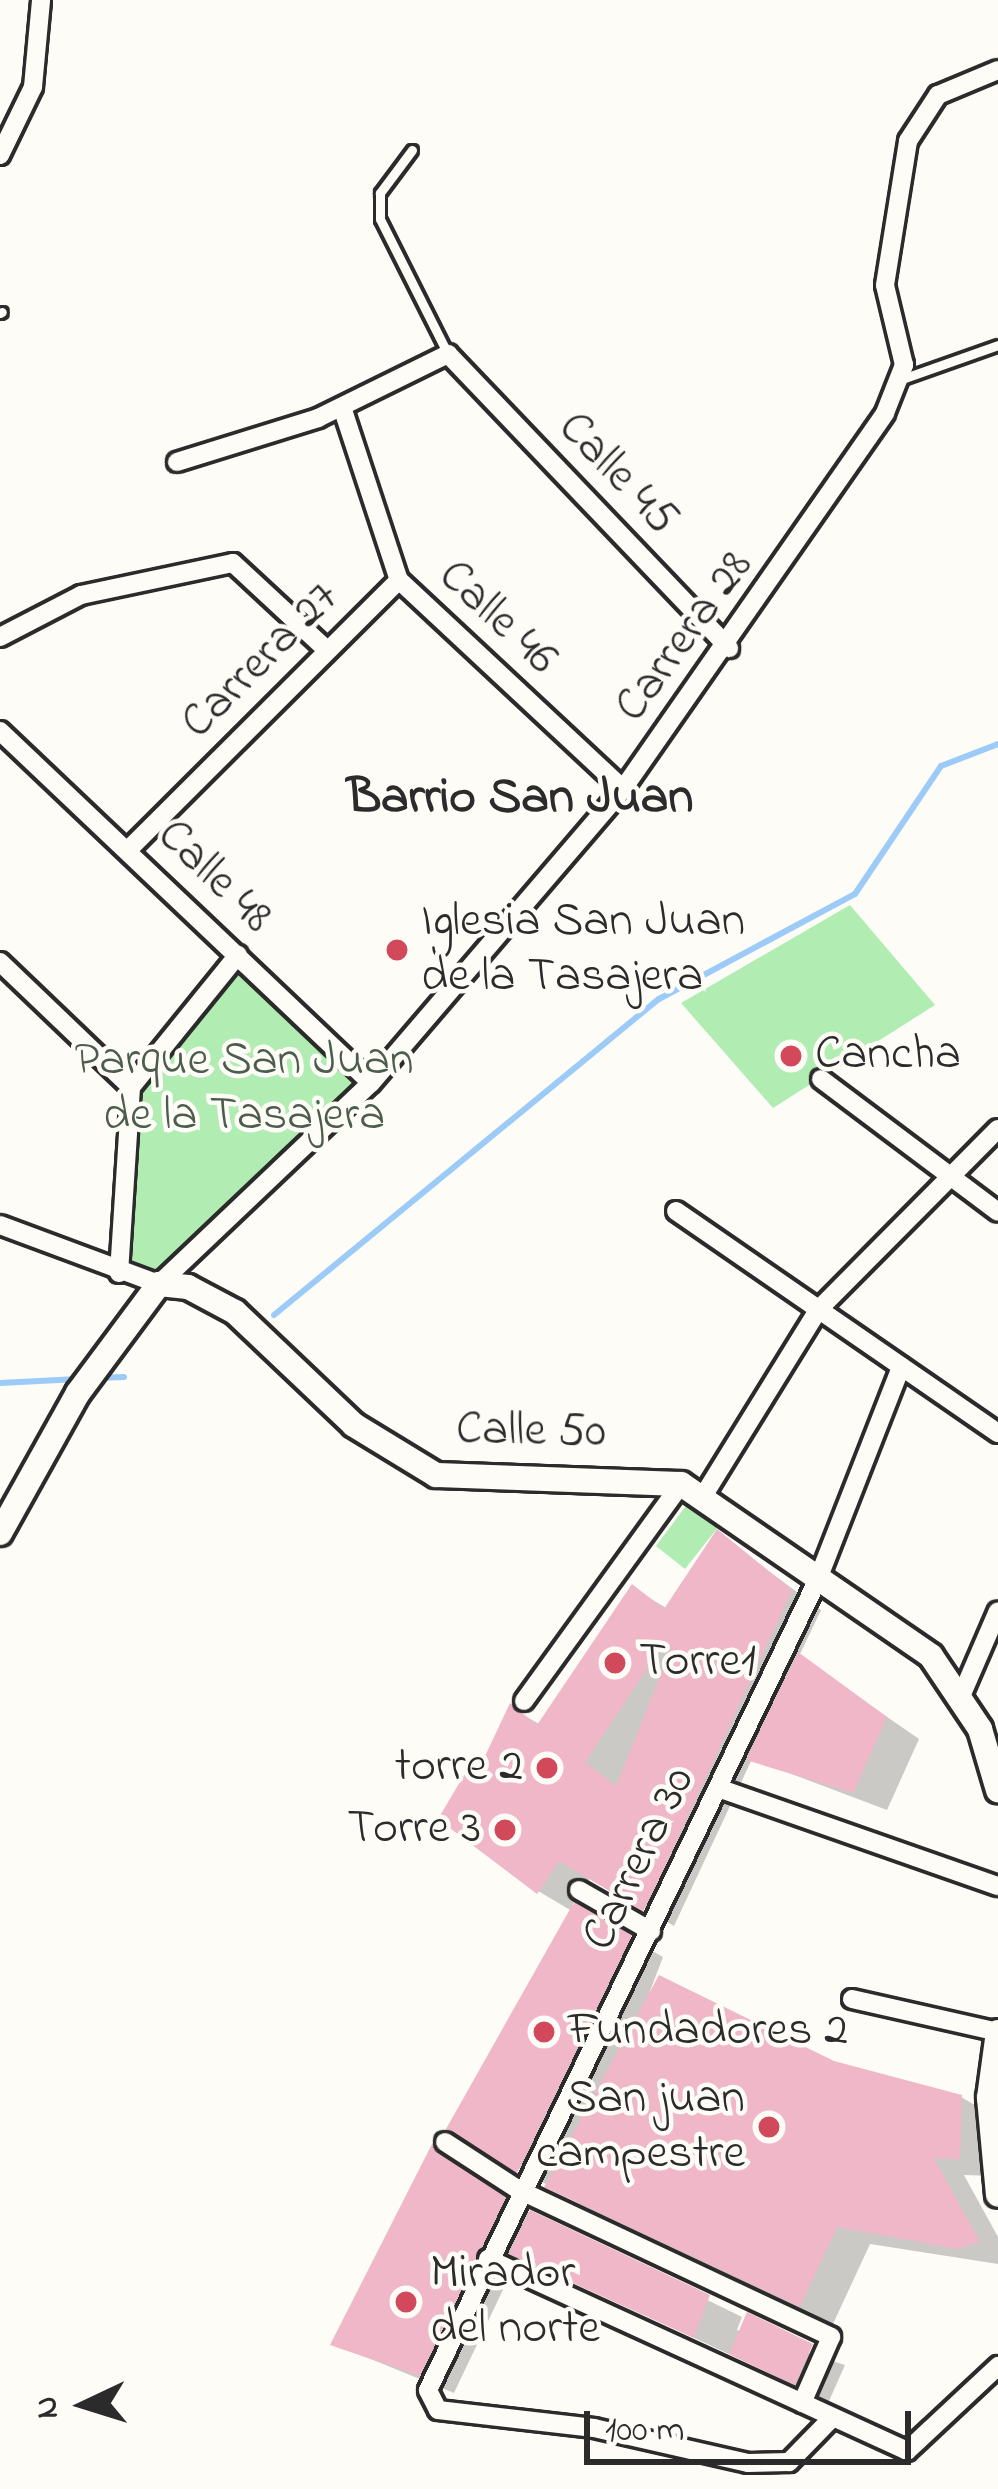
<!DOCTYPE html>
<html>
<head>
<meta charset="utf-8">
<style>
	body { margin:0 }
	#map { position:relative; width:998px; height:2489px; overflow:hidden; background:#fdfcf7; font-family:"Indie Flower",sans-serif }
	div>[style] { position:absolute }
	.green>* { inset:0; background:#b1edb3 }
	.shadow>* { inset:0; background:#0003 }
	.stream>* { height:6px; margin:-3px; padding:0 3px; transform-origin:3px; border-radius:3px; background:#9ccbf8 }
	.building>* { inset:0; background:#f0b7c9 }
	.roads { filter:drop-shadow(3px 0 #2b2b2b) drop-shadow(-3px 0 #2b2b2b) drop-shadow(0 3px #2b2b2b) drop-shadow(0 -3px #2b2b2b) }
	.service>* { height:9px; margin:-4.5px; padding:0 4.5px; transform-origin:4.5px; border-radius:4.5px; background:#fdfcf7 }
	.minor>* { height:18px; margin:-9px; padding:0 9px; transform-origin:9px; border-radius:9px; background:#fdfcf7 }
	.tertiary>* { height:24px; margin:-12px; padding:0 12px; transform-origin:12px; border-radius:12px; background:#fdfcf7 }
	.dots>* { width:33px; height:33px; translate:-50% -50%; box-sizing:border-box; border:6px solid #fdfcf7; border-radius:50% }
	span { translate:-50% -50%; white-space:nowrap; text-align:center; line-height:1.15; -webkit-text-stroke:9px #fdfcf7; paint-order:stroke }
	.street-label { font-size:48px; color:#2b2b2b }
	.poi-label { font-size:48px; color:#2b2b2b }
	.left { translate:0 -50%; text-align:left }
	.right { translate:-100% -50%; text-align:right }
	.park-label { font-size:48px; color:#4c5c4d }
	.neighbourhood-label { font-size:51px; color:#2b2b2b; font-weight:700 }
	.north { position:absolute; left:24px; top:2345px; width:120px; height:120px; -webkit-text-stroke:9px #fdfcf7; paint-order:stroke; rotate:266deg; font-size:33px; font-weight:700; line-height:48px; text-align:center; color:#2b2b2b }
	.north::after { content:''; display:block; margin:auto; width:42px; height:54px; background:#2b2b2b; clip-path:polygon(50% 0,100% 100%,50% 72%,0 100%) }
	.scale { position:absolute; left:584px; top:2411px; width:327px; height:54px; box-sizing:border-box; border:6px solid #2b2b2b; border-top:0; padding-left:15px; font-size:36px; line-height:42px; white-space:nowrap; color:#2b2b2b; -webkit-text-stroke:9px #fdfcf7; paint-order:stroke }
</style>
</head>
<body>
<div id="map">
	<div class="green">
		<i style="clip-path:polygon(850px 905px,935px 1005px,773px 1108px,681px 1003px)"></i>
		<i style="clip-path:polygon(239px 958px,370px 1083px,174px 1283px,119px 1273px,133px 1088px)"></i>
		<i style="clip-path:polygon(688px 1503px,719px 1526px,685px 1569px,656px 1546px)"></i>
	</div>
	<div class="shadow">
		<i style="clip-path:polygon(718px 1533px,821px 1610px,799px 1656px,919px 1739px,887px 1810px,752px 1759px,674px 1926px,591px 1877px,572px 1905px,663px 1957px,641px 2015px,961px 2097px,994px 2116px,992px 2176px,964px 2175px,998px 2237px,998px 2264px,870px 2244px,833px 2324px,580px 2204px,450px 2128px,572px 1911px,538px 1891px,480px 1774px,511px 1708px,541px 1725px,633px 1588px,668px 1609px)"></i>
		<i style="clip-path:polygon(433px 2148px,530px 2213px,742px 2317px,737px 2330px,845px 2365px,829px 2401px,519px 2256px,454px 2393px,334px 2344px)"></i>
	</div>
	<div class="stream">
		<i style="left:274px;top:1315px;width:498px;rotate:-39.4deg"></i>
		<i style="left:659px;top:999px;width:222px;rotate:-28.2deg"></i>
		<i style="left:855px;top:894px;width:154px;rotate:-56.1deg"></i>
		<i style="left:941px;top:766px;width:61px;rotate:-21.1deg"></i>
		<i style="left:97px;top:1378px;width:27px;rotate:-2deg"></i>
		<i style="left:0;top:1383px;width:78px;rotate:-2.9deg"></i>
	</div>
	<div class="building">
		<i style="clip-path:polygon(evenodd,717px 1529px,792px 1590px,659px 1879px,643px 1911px,559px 1861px,537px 1894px,438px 1819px,470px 1765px,478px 1771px,510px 1703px,537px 1725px,632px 1584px,664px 1609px,717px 1529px,663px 1645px,671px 1649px,616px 1786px,585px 1762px,663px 1645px)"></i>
		<i style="clip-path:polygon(798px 1652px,887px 1717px,853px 1793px,746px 1760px)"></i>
		<i style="clip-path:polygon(574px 1902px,632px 1935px,517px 2173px,446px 2129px)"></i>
		<i style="clip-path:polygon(659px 1975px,834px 2061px,962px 2095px,960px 2159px,934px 2158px,980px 2242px,957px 2249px,837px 2227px,800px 2307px,544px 2187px)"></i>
		<i style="clip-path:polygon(432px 2144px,506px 2197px,420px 2376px,330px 2345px)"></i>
		<i style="clip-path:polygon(530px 2210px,710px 2295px,694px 2338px,509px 2254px)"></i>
		<i style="clip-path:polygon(747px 2312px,813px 2344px,795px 2385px,729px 2354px)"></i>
	</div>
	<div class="roads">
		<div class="service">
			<i style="left:412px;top:150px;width:54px;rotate:126.7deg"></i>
			<i style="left:380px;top:193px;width:26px;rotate:90deg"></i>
			<i style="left:380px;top:219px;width:151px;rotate:63.3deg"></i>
			<i style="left:0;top:313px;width:2px;rotate:-27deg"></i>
			<i style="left:902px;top:379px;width:102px;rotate:-19.5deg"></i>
		</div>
		<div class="minor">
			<i style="left:0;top:155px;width:76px;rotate:-64.1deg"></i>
			<i style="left:33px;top:87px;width:87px;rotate:-84.7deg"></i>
			<i style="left:342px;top:407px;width:182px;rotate:71.8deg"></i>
			<i style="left:399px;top:580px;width:306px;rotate:43deg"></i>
			<i style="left:177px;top:462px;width:148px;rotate:-17.3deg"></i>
			<i style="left:318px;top:418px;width:145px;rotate:-26.2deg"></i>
			<i style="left:448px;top:354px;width:407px;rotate:46.3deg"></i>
			<i style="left:0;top:637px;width:91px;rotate:-27.4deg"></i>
			<i style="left:81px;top:595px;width:155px;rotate:-11.9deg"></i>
			<i style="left:233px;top:563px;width:127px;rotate:42.8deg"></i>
			<i style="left:0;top:731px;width:511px;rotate:43.49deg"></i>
			<i style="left:129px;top:849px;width:381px;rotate:-44.9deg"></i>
			<i style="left:0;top:962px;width:181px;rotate:43.7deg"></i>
			<i style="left:821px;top:1079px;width:221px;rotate:36.9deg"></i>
			<i style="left:676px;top:1211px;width:391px;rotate:34.6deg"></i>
			<i style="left:0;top:1225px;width:170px;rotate:20.4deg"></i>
			<i style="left:159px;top:1284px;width:292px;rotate:-43.5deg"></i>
			<i style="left:371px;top:1083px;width:387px;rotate:-49.4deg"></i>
			<i style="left:623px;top:789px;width:458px;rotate:-55.1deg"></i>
			<i style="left:885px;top:413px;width:52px;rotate:-68.4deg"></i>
			<i style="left:904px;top:365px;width:82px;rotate:-103.4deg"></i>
			<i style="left:885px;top:285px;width:146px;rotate:-80.9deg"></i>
			<i style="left:908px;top:141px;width:55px;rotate:-56.9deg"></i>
			<i style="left:938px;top:95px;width:65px;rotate:-22.6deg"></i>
			<i style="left:119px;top:1273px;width:186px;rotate:-86.3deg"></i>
			<i style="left:131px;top:1087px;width:170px;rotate:-51deg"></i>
			<i style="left:702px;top:1498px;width:221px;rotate:-58.3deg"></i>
			<i style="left:818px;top:1310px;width:255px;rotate:-45.2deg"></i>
			<i style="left:962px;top:1694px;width:90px;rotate:-66.6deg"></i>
			<i style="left:524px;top:1701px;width:268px;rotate:-54.1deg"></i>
			<i style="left:718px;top:1788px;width:297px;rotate:19.3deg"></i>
			<i style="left:579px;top:1890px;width:83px;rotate:29.7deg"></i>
			<i style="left:852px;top:1999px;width:150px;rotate:12.7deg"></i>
			<i style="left:445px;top:2142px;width:88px;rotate:33deg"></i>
			<i style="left:519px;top:2190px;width:345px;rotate:25.2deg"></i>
			<i style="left:831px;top:2337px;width:72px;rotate:113.7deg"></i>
			<i style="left:488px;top:2259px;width:461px;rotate:24.6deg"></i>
			<i style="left:907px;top:2451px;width:125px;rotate:-43deg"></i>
			<i style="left:832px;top:2418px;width:62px;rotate:134.3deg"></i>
			<i style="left:789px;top:2462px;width:41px;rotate:178.6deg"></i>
			<i style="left:748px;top:2463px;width:158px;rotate:-167.2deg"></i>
			<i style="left:594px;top:2428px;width:157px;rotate:-173.4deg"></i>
			<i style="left:438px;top:2410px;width:22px;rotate:-117deg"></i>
			<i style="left:428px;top:2390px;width:900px;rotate:-64.32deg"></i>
			<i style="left:818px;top:1579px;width:228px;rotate:-68.6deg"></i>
		</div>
		<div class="tertiary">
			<i style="left:0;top:1533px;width:160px;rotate:-60.9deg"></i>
			<i style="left:78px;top:1393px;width:136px;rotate:-53.4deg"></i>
			<i style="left:159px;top:1284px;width:29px;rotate:6deg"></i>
			<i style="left:188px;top:1287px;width:53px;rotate:28deg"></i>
			<i style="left:235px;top:1312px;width:164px;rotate:43.5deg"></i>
			<i style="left:354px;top:1425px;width:96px;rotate:31.4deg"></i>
			<i style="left:436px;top:1475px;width:245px;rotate:2.1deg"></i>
			<i style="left:681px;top:1484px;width:303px;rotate:34.5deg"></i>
			<i style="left:931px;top:1656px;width:88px;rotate:56.1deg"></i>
			<i style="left:980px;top:1729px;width:64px;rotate:73.6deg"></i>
			<i style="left:998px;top:2032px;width:67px;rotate:97.8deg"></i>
			<i style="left:989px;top:2098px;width:97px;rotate:84.7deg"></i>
		</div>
	</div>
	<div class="dots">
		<i style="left:397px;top:950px;background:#d1495b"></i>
		<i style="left:791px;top:1056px;background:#d1495b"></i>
		<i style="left:615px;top:1663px;background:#d1495b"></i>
		<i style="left:547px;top:1768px;background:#d1495b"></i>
		<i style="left:505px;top:1830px;background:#d1495b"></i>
		<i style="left:544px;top:2032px;background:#d1495b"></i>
		<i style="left:769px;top:2127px;background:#d1495b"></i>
		<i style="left:406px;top:2302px;background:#d1495b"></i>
	</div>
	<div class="street-label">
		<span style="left:617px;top:474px;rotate:46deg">Calle 45</span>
		<span style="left:497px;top:618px;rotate:43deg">Calle 46</span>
		<span style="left:685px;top:637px;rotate:-54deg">Carrera 28</span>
		<span style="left:261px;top:661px;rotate:-45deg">Carrera 27</span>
		<span style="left:214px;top:877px;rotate:44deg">Calle 48</span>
		<span style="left:531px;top:1432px;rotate:1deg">Calle 50</span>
		<span style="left:640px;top:1859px;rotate:-64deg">Carrera 30</span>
	</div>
	<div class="poi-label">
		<span class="left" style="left:421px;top:950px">Iglesia San Juan<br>de la Tasajera</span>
		<span class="left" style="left:815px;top:1056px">Cancha</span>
		<span class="left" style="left:639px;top:1663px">Torre1</span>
		<span class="right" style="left:523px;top:1768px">torre 2</span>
		<span class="right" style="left:481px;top:1830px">Torre 3</span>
		<span class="left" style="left:568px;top:2032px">Fundadores 2</span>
		<span class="right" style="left:745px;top:2127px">San juan<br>campestre</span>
		<span class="left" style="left:430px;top:2302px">Mirador<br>del norte</span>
	</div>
	<div class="park-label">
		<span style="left:244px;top:1089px">Parque San Juan<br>de la Tasajera</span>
	</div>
	<div class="neighbourhood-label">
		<span style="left:520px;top:799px">Barrio San Juan</span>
	</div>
	<div class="north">N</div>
	<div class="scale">100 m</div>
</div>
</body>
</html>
